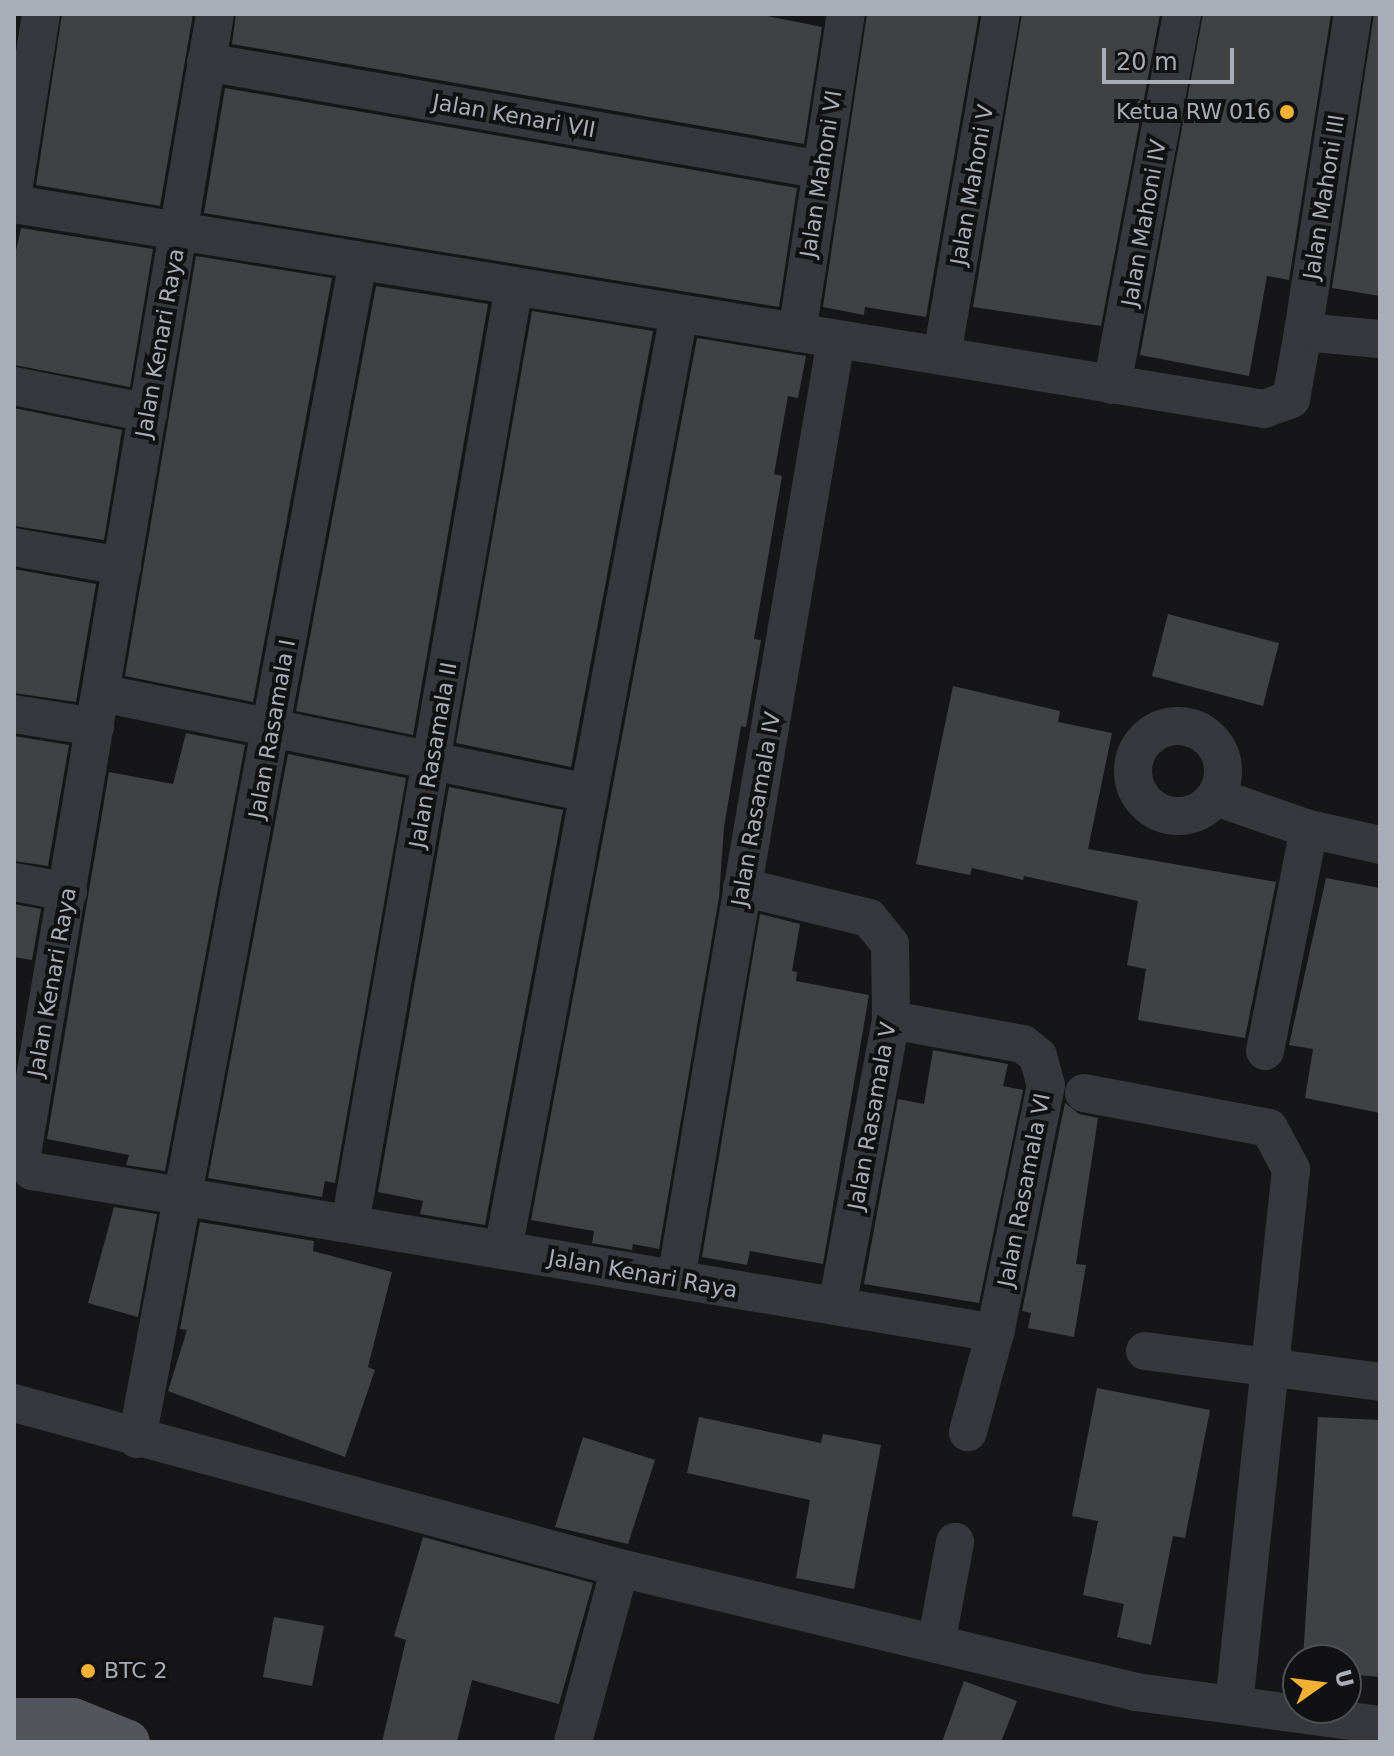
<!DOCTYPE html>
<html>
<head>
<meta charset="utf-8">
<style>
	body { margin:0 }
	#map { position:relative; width:1394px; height:1756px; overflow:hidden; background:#161618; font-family:"DejaVu Sans",sans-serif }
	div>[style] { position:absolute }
	.building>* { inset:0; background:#404145 }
	.street>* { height:38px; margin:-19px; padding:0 19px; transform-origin:19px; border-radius:19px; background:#37383d }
	.street>.ring { margin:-19px; padding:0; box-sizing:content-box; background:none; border:38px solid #37383d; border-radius:50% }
	.primary>* { height:44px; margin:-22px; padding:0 22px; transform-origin:22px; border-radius:22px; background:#53555c }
	.dots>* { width:22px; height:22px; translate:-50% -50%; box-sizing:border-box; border:4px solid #111113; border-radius:50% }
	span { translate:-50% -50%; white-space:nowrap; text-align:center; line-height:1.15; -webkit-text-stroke:8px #111113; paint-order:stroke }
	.poi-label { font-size:22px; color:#a8adb8 }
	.right { translate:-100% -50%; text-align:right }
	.left { translate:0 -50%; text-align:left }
	.street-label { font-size:22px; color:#a8adb8 }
	.frame { position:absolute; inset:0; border:16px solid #a8adb8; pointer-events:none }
	.north { position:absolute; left:1282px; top:1644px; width:80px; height:80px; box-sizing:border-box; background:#111113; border:2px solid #4d4f55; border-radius:50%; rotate:76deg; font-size:22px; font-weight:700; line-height:32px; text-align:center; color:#a8adb8 }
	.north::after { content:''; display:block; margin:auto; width:28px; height:36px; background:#f2b134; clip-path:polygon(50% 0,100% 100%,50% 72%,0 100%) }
	.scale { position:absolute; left:1102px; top:48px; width:132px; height:36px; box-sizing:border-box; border:4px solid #a8adb8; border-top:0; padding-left:10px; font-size:24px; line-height:28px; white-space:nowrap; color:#a8adb8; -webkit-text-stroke:6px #111113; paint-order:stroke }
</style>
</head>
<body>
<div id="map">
	<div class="building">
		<i style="clip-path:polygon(62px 14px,193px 14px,160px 206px,36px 185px)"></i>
		<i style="clip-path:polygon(236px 14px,757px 14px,822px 27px,804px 144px,232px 44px)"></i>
		<i style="clip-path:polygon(867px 14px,979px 14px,926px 317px,865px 307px,864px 315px,823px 307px)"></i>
		<i style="clip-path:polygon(1022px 14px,1160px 14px,1101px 326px,973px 307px)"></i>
		<i style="clip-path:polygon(1203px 14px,1331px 14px,1289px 280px,1267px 276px,1249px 376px,1140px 355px)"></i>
		<i style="clip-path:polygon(1374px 14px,1380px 14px,1380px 296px,1332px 288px)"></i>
		<i style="clip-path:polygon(225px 88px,797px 188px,779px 307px,204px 213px)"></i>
		<i style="clip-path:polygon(21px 228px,153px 249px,130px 387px,14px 365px,14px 260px)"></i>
		<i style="clip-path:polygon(196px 256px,332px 278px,253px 702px,125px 676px)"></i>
		<i style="clip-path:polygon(376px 286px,488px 304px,413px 735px,296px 711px)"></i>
		<i style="clip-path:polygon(532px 311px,653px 331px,571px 767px,456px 743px)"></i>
		<i style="clip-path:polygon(697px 338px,806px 356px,798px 398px,788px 396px,774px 474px,782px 476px,754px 639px,761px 640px,746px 727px,741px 726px,724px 827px,719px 897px,659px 1249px,633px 1244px,632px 1250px,592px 1243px,594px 1231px,531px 1220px)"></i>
		<i style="clip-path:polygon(14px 408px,122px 430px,104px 540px,14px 526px)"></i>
		<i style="clip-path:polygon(14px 569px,96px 584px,76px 702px,14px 693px)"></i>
		<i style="clip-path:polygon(1168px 614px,1279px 643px,1263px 706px,1152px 676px)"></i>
		<i style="clip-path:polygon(953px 686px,1060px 711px,1058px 722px,1112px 733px,1088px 849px,1276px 882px,1245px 1038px,1138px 1020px,1146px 969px,1127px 965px,1138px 901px,1024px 876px,1023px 880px,972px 868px,970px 875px,916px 864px)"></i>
		<i style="clip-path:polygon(186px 733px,245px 745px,165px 1171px,126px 1165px,129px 1155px,47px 1139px,109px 772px,173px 784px)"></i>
		<i style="clip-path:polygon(14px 736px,69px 745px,48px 866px,14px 861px)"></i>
		<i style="clip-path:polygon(288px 754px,406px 778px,335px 1183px,325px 1181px,322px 1197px,208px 1178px)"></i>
		<i style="clip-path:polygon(449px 787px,563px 810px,485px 1225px,420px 1214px,423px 1201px,378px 1192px)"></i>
		<i style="clip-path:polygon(1326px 878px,1380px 888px,1380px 1113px,1305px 1098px,1313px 1049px,1289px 1045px)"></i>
		<i style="clip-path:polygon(14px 904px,41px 909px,32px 960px,14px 957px)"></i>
		<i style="clip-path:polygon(760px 914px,800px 924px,792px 971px,797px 972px,796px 981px,869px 995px,823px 1264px,750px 1251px,747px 1265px,702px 1257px)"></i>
		<i style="clip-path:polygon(933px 1050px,1008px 1064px,1003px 1086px,1023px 1090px,979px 1303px,864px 1284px,898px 1099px,924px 1104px)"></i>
		<i style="clip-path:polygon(1065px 1103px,1079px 1114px,1098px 1118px,1076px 1264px,1086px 1265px,1074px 1337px,1028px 1328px,1031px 1313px,1022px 1311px)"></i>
		<i style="clip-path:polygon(114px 1207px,157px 1214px,138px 1317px,88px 1303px)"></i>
		<i style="clip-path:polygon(200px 1222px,314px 1241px,313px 1251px,392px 1272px,368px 1367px,375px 1370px,345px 1457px,168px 1391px,187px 1330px,180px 1329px)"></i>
		<i style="clip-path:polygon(1097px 1388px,1210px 1410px,1185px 1538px,1173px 1536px,1151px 1645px,1117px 1637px,1124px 1604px,1083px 1595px,1098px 1521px,1072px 1516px)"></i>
		<i style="clip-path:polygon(699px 1417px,821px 1443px,823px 1434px,881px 1445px,854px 1589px,796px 1578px,810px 1500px,687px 1473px)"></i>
		<i style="clip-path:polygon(1318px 1417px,1380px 1420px,1380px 1677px,1346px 1674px,1346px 1660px,1303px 1660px)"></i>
		<i style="clip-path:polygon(583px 1437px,655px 1460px,628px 1544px,555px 1527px)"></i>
		<i style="clip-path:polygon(423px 1537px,593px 1583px,559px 1704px,472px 1680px,457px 1742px,382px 1742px,406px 1640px,394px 1636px)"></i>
		<i style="clip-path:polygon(274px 1617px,324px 1626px,312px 1686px,263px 1677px)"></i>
		<i style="clip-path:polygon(964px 1681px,1017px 1701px,1001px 1742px,942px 1742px)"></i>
	</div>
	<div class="street">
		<i style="left:215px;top:14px;width:1162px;rotate:99.61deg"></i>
		<i style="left:21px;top:1160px;width:16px;rotate:45deg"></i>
		<i style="left:32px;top:1171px;width:977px;rotate:9.55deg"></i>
		<i style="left:206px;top:62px;width:625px;rotate:9.94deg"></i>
		<i style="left:14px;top:185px;width:173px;rotate:-81deg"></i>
		<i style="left:14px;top:204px;width:1267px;rotate:9.31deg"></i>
		<i style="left:1264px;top:409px;width:29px;rotate:-20deg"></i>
		<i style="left:1291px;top:399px;width:68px;rotate:-79.8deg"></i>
		<i style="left:1303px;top:332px;width:77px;rotate:5.2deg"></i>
		<i style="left:1303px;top:332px;width:322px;rotate:-81.1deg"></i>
		<i style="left:797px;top:333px;width:323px;rotate:-81.3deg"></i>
		<i style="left:942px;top:355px;width:346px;rotate:-80.2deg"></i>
		<i style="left:1112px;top:385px;width:378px;rotate:-79.3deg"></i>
		<i style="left:14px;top:386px;width:137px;rotate:11.4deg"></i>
		<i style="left:14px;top:547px;width:110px;rotate:10deg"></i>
		<i style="left:101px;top:693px;width:498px;rotate:11.6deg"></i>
		<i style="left:14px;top:714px;width:82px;rotate:9.1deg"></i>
		<i class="ring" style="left:1133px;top:726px;width:52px;height:52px"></i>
		<i style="left:1216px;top:797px;width:98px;rotate:19deg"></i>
		<i style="left:1309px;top:829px;width:73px;rotate:12.7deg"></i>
		<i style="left:14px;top:882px;width:55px;rotate:10.5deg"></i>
		<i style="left:742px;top:887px;width:131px;rotate:13.7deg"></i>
		<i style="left:869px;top:918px;width:33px;rotate:51deg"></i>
		<i style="left:890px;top:944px;width:76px;rotate:89.2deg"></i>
		<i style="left:891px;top:1020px;width:291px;rotate:100.7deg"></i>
		<i style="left:891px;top:1020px;width:134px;rotate:10.3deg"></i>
		<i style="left:1023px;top:1044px;width:19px;rotate:39deg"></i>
		<i style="left:1038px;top:1056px;width:30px;rotate:75deg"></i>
		<i style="left:1046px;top:1085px;width:253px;rotate:101.6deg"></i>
		<i style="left:995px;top:1333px;width:103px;rotate:105.3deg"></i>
		<i style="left:1265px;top:1051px;width:226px;rotate:-78.8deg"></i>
		<i style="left:1084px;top:1093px;width:188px;rotate:10.7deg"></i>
		<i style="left:1269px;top:1128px;width:47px;rotate:61.8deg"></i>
		<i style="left:1291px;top:1169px;width:538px;rotate:96.08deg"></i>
		<i style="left:350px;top:1224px;width:952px;rotate:-80.08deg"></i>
		<i style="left:503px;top:1250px;width:952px;rotate:-79.35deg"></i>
		<i style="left:676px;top:1279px;width:953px;rotate:-80.33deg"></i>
		<i style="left:1145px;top:1351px;width:237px;rotate:7.5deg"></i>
		<i style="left:14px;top:1403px;width:628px;rotate:15.23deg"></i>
		<i style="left:620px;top:1568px;width:531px;rotate:13.51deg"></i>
		<i style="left:1136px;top:1692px;width:246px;rotate:7.7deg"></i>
		<i style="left:137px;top:1439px;width:1199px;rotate:-79.37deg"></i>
		<i style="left:936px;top:1644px;width:104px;rotate:-79.4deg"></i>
		<i style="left:573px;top:1742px;width:180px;rotate:-74.9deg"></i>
	</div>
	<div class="primary">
		<i style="left:14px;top:1720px;width:59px"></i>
		<i style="left:73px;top:1720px;width:59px;rotate:21.8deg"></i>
	</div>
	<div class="dots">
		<i style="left:1287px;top:112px;background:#f2b134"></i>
		<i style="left:88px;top:1671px;background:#f2b134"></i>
	</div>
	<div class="poi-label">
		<span class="right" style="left:1271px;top:112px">Ketua RW 016</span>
		<span class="left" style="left:104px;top:1671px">BTC 2</span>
	</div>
	<div class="street-label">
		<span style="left:514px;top:116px;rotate:10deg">Jalan Kenari VII</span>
		<span style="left:821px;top:174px;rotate:-81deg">Jalan Mahoni VI</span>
		<span style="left:972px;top:185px;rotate:-80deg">Jalan Mahoni V</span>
		<span style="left:1324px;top:197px;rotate:-81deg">Jalan Mahoni III</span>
		<span style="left:1144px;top:223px;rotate:-80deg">Jalan Mahoni IV</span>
		<span style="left:160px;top:343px;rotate:-80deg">Jalan Kenari Raya</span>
		<span style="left:272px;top:729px;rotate:-80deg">Jalan Rasamala I</span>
		<span style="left:433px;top:755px;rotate:-80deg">Jalan Rasamala II</span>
		<span style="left:756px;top:809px;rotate:-80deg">Jalan Rasamala IV</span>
		<span style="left:52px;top:982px;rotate:-80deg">Jalan Kenari Raya</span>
		<span style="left:872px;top:1116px;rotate:-80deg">Jalan Rasamala V</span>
		<span style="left:1024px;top:1190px;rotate:-79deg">Jalan Rasamala VI</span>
		<span style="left:643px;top:1274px;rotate:10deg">Jalan Kenari Raya</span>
	</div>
	<div class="frame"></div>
	<div class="north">U</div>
	<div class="scale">20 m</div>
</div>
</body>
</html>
